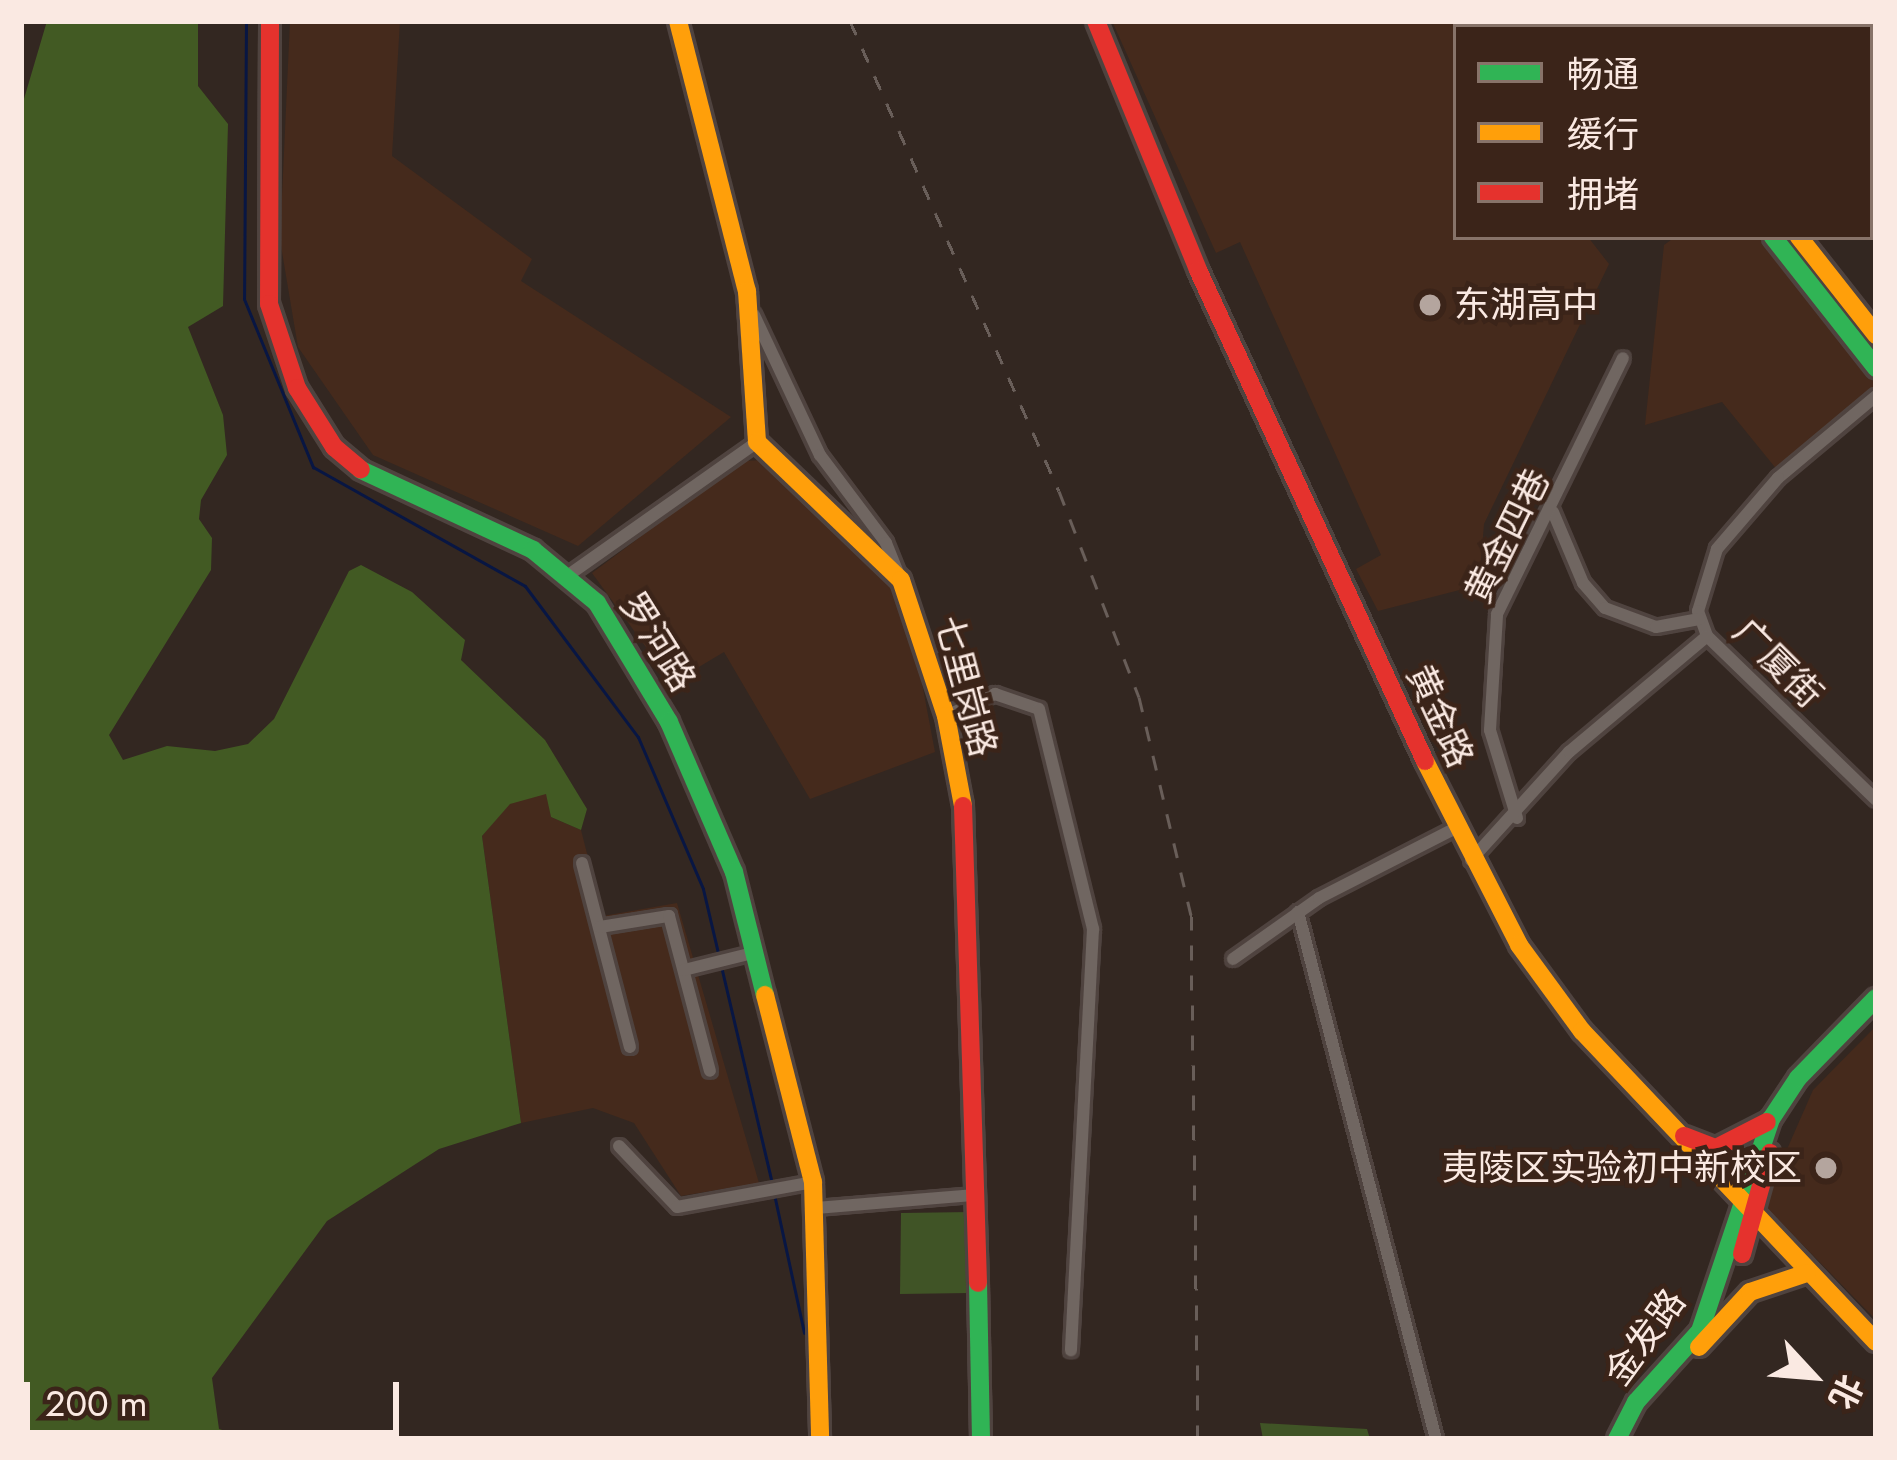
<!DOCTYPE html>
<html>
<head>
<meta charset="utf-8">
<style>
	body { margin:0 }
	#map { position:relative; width:1897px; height:1460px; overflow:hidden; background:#332721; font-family:Jost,"Noto Sans SC",sans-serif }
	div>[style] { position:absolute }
	.built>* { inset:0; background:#452a1c }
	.green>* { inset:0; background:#405426 }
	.forest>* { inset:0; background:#425a23 }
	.stream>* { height:3px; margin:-1.5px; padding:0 1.5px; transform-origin:1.5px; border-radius:1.5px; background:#081643 }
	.roads { filter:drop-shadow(3px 0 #4f433f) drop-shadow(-3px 0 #4f433f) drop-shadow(0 3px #4f433f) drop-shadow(0 -3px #4f433f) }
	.street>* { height:12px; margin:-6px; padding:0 6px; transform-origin:6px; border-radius:6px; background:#706661 }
	.fast>* { height:18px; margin:-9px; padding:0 9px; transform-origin:9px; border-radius:9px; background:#30b455 }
	.slow>* { height:18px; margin:-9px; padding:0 9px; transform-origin:9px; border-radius:9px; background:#ff9f0a }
	.jam>* { height:18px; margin:-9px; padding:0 9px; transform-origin:9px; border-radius:9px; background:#e5322d }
	.rail>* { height:3px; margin-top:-1.5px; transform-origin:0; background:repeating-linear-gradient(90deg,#695e59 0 15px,transparent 0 30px) }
	.dots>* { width:33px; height:33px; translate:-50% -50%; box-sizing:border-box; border:6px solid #3b2419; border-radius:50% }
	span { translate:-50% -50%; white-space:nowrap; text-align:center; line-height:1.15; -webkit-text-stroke:9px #3b2419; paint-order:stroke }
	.poi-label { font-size:36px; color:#fae9e2 }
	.left { translate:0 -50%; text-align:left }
	.right { translate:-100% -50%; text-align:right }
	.street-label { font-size:36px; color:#fae9e2 }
	.frame { position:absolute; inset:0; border:24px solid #fae9e2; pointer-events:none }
	.legend { position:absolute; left:1453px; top:24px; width:420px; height:216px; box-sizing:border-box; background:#3b2419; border:3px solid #877369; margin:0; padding:15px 21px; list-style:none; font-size:36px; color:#fae9e2 }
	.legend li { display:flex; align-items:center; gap:24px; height:60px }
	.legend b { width:60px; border:3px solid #877369 }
	.north { position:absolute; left:1753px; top:1316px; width:120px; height:120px; -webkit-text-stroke:9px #3b2419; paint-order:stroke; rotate:116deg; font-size:33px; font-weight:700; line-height:48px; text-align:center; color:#fae9e2 }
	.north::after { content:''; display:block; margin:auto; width:42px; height:54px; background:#fae9e2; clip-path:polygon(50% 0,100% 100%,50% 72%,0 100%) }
	.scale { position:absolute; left:24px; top:1382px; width:375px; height:54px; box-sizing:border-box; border:6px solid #fae9e2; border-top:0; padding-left:15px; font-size:36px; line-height:42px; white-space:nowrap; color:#fae9e2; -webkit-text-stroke:9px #3b2419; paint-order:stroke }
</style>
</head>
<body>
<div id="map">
	<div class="built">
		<i style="clip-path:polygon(290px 21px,400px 21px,392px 156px,532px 259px,521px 281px,731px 417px,578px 546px,373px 455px,298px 347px,280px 240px)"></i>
		<i style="clip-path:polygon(1112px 21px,1519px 21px,1456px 27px,1456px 237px,1588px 237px,1609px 264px,1484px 524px,1479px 585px,1378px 611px,1356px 569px,1381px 555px,1240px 242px,1216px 253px)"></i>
		<i style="clip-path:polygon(1675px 237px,1762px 237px,1876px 385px,1778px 471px,1722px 402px,1645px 425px,1664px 245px)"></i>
		<i style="clip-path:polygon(765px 460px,888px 579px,911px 625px,935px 752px,810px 799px,724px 652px,672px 683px,592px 573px,742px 461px)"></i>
		<i style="clip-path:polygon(547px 793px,551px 817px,581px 830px,603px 916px,677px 903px,759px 1183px,681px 1196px,634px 1123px,593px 1108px,521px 1123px,482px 836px,510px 803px)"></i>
		<i style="clip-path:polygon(1876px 1026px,1876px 1320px,1763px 1204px,1813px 1090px)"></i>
	</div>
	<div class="green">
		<i style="clip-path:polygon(1647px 21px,1776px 21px,1651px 27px)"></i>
		<i style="clip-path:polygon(971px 1212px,969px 1293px,900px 1294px,901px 1213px)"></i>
		<i style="clip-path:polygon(1260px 1423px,1367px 1429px,1370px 1439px,1263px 1439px)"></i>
	</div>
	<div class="forest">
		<i style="clip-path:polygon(47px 21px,198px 21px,198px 86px,228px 124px,223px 306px,188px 327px,223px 415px,227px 455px,201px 500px,199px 519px,212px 538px,211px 570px,109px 735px,123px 760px,167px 746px,215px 751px,248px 744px,274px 719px,349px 571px,361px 565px,412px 592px,465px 640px,461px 660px,545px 740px,587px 809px,581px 830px,551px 817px,546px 794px,510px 804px,482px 836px,521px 1123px,439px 1149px,327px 1221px,212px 1378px,219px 1429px,253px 1439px,21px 1439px,21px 109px)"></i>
	</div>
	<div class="stream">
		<i style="left:246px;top:21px;width:278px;rotate:90.4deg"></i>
		<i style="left:244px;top:299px;width:182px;rotate:67.7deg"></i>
		<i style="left:313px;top:467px;width:243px;rotate:29.3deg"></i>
		<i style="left:525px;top:586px;width:189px;rotate:53.2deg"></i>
		<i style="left:638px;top:737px;width:165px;rotate:66.8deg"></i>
		<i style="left:703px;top:889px;width:70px;rotate:76.8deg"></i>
		<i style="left:721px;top:966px;width:224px;rotate:76.8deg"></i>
		<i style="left:774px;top:1194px;width:142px;rotate:77.8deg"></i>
	</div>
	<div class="roads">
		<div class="street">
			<i style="left:1787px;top:27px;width:10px;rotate:-37deg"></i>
			<i style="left:754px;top:315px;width:155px;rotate:64.8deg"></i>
			<i style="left:820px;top:455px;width:110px;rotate:53.1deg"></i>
			<i style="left:886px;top:543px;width:32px;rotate:68deg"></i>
			<i style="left:1876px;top:396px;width:128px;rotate:140.1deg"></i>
			<i style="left:1778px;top:478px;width:94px;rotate:130.7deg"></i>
			<i style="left:1717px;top:549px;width:65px;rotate:107deg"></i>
			<i style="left:1698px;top:611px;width:27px;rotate:70deg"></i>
			<i style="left:1707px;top:636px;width:235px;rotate:44.1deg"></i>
			<i style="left:1553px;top:512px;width:77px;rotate:67.1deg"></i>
			<i style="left:1583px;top:583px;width:33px;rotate:49deg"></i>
			<i style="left:1605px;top:608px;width:54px;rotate:20.4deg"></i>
			<i style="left:1656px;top:627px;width:44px;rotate:-10.5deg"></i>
			<i style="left:570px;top:574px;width:229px;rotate:-35.2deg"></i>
			<i style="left:946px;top:716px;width:54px;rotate:-24.2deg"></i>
			<i style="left:995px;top:694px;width:46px;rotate:18.8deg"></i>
			<i style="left:1039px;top:709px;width:227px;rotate:76.2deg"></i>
			<i style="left:1093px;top:929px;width:422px;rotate:93deg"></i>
			<i style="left:1517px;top:818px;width:92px;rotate:-107.1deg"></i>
			<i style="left:1490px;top:730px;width:116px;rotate:-86.5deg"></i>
			<i style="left:1497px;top:614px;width:285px;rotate:-63.8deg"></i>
			<i style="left:1471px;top:860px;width:146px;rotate:-47.8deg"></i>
			<i style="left:1569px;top:752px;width:180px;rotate:-40deg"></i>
			<i style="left:582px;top:863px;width:190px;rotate:75.4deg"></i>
			<i style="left:1298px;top:912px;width:545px;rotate:75.33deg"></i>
			<i style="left:600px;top:927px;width:70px;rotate:-9.1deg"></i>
			<i style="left:669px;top:916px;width:160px;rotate:75.2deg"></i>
			<i style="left:1233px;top:959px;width:105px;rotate:-35.3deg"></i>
			<i style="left:1319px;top:898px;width:154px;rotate:-27.1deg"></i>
			<i style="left:684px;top:970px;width:75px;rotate:-13.9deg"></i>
			<i style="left:619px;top:1146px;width:84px;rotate:46.4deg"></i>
			<i style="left:677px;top:1207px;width:138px;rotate:-10.4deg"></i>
			<i style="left:816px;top:1208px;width:160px;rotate:-4.7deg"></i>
		</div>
		<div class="fast">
			<i style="left:1773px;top:237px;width:167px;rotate:51.8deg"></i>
			<i style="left:361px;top:470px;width:190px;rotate:24.9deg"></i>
			<i style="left:533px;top:550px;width:83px;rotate:39.6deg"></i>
			<i style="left:597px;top:603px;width:139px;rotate:58.8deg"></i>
			<i style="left:669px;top:722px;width:163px;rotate:66.6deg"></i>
			<i style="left:734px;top:872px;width:127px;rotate:75.9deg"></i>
			<i style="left:978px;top:1283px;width:156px;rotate:88.9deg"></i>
			<i style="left:1617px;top:1439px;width:42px;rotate:-62.8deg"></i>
			<i style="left:1636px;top:1402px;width:96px;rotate:-48deg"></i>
			<i style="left:1700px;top:1331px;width:224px;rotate:-71.5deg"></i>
			<i style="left:1771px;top:1119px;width:49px;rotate:-56.6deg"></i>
			<i style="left:1798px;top:1078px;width:112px;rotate:-45.7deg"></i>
		</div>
		<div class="slow">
			<i style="left:678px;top:21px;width:279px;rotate:75.7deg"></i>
			<i style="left:747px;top:291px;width:151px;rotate:86.2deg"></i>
			<i style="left:757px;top:442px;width:199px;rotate:43.8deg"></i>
			<i style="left:901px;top:580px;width:143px;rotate:71.7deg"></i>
			<i style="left:946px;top:716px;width:92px;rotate:79.3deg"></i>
			<i style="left:1630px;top:21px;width:8px;rotate:50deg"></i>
			<i style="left:1799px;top:237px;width:125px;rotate:51.8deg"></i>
			<i style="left:1425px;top:761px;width:207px;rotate:62.9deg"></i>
			<i style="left:1519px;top:945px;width:107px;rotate:53.8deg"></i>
			<i style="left:1582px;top:1031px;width:428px;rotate:46.6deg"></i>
			<i style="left:765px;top:995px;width:193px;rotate:75.6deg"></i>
			<i style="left:813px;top:1182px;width:257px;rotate:88.4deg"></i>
			<i style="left:1699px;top:1347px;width:75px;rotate:-47.2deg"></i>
			<i style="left:1750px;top:1292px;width:60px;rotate:-18.4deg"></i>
		</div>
		<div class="jam">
			<i style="left:270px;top:21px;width:283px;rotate:90.2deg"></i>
			<i style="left:269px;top:304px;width:89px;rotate:71.6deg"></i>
			<i style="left:297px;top:388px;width:70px;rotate:57.9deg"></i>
			<i style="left:334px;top:447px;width:35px;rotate:40deg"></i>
			<i style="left:1096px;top:21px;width:269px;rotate:67.7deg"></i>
			<i style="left:1198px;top:270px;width:541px;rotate:65.19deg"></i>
			<i style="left:1603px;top:21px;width:8px;rotate:50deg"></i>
			<i style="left:963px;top:806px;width:477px;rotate:88.2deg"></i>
			<i style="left:1684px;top:1136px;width:34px;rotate:21deg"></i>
			<i style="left:1716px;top:1148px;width:57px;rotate:-27deg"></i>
			<i style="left:1742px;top:1254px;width:105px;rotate:-74.5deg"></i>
		</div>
	</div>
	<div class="rail">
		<i style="left:850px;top:21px;width:514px;rotate:66.03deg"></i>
		<i style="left:1059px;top:491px;width:221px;rotate:68.8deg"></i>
		<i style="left:1139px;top:697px;width:224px;rotate:76.6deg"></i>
		<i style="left:1191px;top:915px;width:524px;rotate:89.23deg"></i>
	</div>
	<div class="dots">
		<i style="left:1430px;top:305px;background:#b4a59e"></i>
		<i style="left:1826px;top:1168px;background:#b4a59e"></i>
	</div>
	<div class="poi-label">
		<span class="left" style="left:1454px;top:305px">东湖高中</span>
		<span class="right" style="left:1802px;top:1168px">夷陵区实验初中新校区</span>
	</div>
	<div class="street-label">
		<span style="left:1507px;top:536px;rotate:-64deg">黄金四巷</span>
		<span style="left:658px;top:642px;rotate:58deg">罗河路</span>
		<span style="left:1778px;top:663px;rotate:45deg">广厦街</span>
		<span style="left:966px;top:686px;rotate:75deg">七里岗路</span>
		<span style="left:1440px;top:716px;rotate:65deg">黄金路</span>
		<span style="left:1645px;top:1337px;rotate:-54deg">金发路</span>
	</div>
	<div class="frame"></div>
	<ul class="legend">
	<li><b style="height:15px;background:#30b455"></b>畅通</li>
	<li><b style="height:15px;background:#ff9f0a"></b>缓行</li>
	<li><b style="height:15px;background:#e5322d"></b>拥堵</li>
	</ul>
	<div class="north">北</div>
	<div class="scale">200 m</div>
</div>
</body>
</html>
